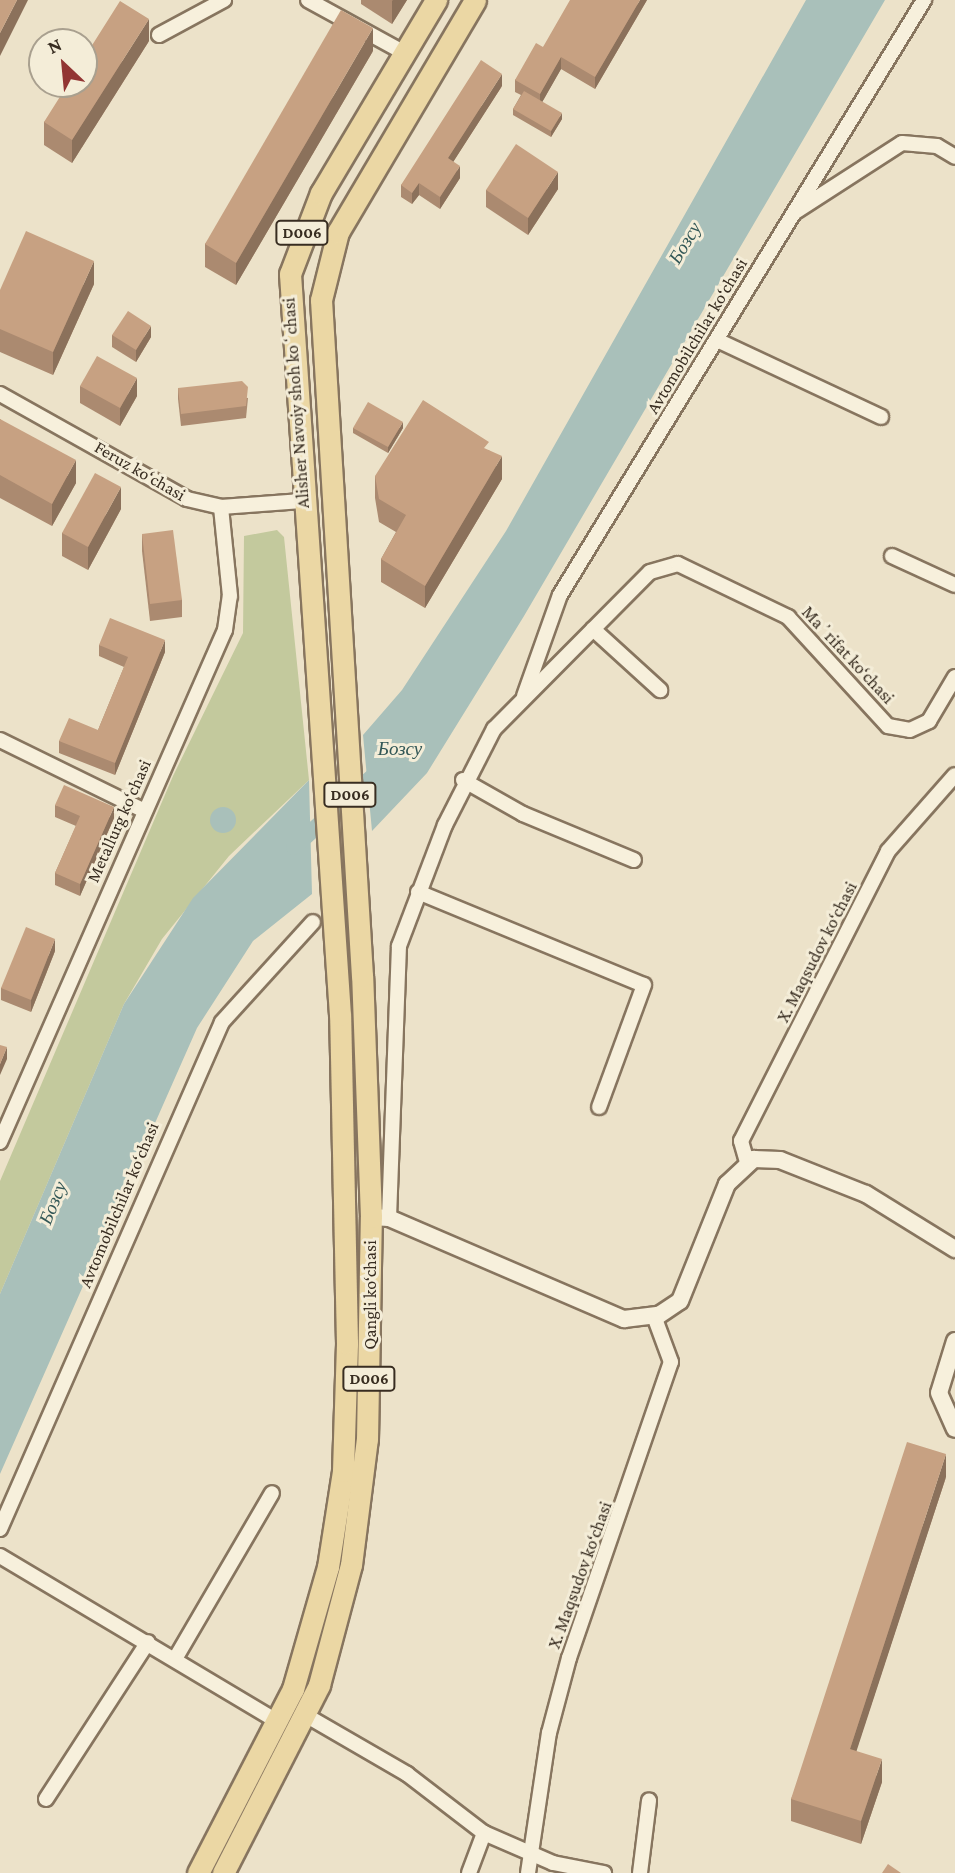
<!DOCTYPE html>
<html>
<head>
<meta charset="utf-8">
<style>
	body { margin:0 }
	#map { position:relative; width:955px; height:1873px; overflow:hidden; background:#ece2c9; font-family:"Crimson Pro",serif }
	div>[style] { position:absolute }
	.green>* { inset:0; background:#c3c99d }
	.water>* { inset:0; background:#a9c0ba }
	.round { border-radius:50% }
	.canal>* { height:16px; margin:-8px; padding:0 8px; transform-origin:8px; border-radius:8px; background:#a9c0ba }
	.roads { filter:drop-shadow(2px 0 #87755f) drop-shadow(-2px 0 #87755f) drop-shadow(0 2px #87755f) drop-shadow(0 -2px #87755f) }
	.minor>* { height:14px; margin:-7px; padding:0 7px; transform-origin:7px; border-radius:7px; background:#f7f0dc }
	.tertiary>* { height:16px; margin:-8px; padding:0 8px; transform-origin:8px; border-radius:8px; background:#f7f0dc }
	.primary>* { height:21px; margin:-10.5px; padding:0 10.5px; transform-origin:10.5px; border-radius:10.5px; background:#ebd7a4 }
	.wall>* { inset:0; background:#ab8a70 }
	.shaded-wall>* { inset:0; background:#8b715b }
	.building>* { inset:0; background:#c7a182 }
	span { translate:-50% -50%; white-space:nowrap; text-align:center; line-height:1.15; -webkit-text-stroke:6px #f4edd8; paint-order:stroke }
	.shield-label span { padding:2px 5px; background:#f4edd8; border:2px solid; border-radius:5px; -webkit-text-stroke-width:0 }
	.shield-label { font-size:16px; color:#382d21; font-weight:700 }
	.street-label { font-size:18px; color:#382d21 }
	.water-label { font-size:19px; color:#325756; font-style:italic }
	.north { position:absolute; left:28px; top:28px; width:70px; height:70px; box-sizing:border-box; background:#f4edd8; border:2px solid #a9a08f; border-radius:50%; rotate:334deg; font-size:19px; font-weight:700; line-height:28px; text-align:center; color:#382d21 }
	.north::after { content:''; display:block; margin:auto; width:24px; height:32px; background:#923533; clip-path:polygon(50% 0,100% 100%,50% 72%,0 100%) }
</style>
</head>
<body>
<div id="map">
	<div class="green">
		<i style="clip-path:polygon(277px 530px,284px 537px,309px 780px,229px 856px,162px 939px,124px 1004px,0 1294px,0 1181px,173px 776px,243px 633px,244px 536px)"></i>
	</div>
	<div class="water">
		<i style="clip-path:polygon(806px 0,885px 0,524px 616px,427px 773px,372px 831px,363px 735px,402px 690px,506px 531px)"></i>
		<i style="clip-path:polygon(309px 780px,312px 894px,253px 941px,197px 1028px,0 1474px,0 1294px,124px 1004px,193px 898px)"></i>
		<i class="round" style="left:210px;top:807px;width:26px;height:26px"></i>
	</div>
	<div class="canal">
		<i style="left:294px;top:847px;width:118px;rotate:-41.9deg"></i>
	</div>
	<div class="roads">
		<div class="minor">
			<i style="left:308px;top:0;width:111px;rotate:28.7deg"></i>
			<i style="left:159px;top:35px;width:74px;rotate:-28.3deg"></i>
			<i style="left:795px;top:212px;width:127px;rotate:-32.8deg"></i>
			<i style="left:902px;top:143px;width:35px;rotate:5deg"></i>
			<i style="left:937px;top:146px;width:21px;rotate:31deg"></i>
			<i style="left:719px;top:341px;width:179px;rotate:25.1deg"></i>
			<i style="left:0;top:394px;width:214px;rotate:29.3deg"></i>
			<i style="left:187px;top:499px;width:35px;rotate:13deg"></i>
			<i style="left:221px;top:507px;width:81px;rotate:-4.2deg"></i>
			<i style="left:892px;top:556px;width:69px;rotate:24.7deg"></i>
			<i style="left:593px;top:629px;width:91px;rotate:42.3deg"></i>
			<i style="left:524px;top:696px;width:107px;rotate:-70.4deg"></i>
			<i style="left:560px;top:595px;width:698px;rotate:-58.54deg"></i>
			<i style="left:0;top:740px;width:159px;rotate:26.1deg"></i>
			<i style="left:463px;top:780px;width:69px;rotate:29.5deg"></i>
			<i style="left:523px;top:814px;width:120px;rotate:22.5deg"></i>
			<i style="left:418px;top:892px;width:244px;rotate:22.4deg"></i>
			<i style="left:644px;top:985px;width:130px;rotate:110.2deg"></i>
			<i style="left:0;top:1142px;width:559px;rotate:-66.28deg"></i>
			<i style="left:225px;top:630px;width:34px;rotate:-82deg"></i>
			<i style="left:230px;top:596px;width:89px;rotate:-95.8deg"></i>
			<i style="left:747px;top:1162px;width:22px;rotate:-106deg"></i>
			<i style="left:741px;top:1141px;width:325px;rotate:-63.1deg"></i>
			<i style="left:888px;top:851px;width:101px;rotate:-48.6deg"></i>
			<i style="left:389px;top:1218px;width:272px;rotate:-87.9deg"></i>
			<i style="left:399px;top:946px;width:129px;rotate:-69.2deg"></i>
			<i style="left:445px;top:825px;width:108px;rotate:-63deg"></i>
			<i style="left:494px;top:729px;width:221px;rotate:-45.2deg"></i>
			<i style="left:650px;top:572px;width:29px;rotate:-16deg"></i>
			<i style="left:678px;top:564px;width:122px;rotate:25.7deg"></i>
			<i style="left:788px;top:617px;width:148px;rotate:47.5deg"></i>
			<i style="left:888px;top:726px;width:22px;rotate:10deg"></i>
			<i style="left:910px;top:730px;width:21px;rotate:-25deg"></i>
			<i style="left:929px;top:721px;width:51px;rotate:-59.4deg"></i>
			<i style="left:0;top:1529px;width:553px;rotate:-66.35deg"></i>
			<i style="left:222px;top:1022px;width:135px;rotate:-47.7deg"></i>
			<i style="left:0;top:1556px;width:324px;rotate:30.8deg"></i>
			<i style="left:175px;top:1659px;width:192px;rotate:-59.7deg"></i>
			<i style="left:307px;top:1716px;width:116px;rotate:30.1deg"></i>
			<i style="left:407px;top:1774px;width:97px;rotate:37.5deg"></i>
			<i style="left:484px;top:1833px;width:75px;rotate:23.5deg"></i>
			<i style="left:553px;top:1863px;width:52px;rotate:11.1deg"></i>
			<i style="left:46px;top:1799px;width:187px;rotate:-57deg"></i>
			<i style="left:469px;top:1873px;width:43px;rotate:-69.4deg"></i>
			<i style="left:528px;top:1873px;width:142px;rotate:-81.5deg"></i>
			<i style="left:549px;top:1733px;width:78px;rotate:-75.1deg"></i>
			<i style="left:569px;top:1658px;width:313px;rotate:-71deg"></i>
			<i style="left:671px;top:1362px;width:49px;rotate:-110.3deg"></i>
			<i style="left:640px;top:1873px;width:73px;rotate:-82.9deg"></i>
		</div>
		<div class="tertiary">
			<i style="left:371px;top:1217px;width:18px;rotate:3deg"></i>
			<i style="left:389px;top:1218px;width:256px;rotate:23.3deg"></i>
			<i style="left:624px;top:1319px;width:35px;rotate:-7deg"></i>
			<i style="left:659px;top:1315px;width:25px;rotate:-34deg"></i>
			<i style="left:680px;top:1301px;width:126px;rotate:-68.1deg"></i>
			<i style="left:727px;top:1184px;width:37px;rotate:-43deg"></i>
			<i style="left:754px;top:1159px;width:26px;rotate:2deg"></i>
			<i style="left:780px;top:1160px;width:92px;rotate:21.6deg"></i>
			<i style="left:866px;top:1194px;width:105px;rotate:31.7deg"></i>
			<i style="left:955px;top:1341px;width:54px;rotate:107.1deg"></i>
			<i style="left:939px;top:1393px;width:39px;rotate:66deg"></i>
		</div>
		<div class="primary">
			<i style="left:198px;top:1873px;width:207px;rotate:-62.7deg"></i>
			<i style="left:293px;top:1689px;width:127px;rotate:-74deg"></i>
			<i style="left:328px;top:1567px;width:97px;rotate:-81.1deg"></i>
			<i style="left:343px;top:1471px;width:128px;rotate:-88.2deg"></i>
			<i style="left:347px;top:1343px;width:328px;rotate:-91.2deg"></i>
			<i style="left:340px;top:1015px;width:743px;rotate:-93.86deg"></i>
			<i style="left:290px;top:274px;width:87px;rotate:-69.1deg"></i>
			<i style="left:321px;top:193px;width:225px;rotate:-59.2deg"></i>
			<i style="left:223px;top:1873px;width:211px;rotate:-62.9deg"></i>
			<i style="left:319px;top:1685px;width:124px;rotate:-75.1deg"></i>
			<i style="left:351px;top:1565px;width:127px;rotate:-82.8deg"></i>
			<i style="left:367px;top:1439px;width:222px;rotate:-89deg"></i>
			<i style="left:371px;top:1217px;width:241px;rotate:-92.1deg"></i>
			<i style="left:362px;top:976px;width:677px;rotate:-93.47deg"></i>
			<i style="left:321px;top:300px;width:70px;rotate:-76deg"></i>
			<i style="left:338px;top:232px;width:269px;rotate:-59.4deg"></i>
		</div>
	</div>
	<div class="wall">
		<i style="clip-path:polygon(361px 0,407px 0,392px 24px,361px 4px)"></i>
		<i style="clip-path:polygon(647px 0,595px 89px,561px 69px,542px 102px,562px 119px,551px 137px,513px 115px,513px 109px,521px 95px,515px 92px,515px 80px,543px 47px)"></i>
		<i style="clip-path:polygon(149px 41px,72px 163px,44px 145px,44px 122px)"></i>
		<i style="clip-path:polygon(373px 51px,236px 285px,205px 267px,205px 244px)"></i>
		<i style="clip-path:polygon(502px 86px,453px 162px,460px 178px,440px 209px,419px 195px,412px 204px,401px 197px,401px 185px)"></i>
		<i style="clip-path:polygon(558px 189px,528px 235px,486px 207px,486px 190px)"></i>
		<i style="clip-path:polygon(94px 284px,53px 375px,0 352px,0 290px)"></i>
		<i style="clip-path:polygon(112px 335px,151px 337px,136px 362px,112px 347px)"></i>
		<i style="clip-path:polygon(80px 386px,137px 396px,120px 426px,80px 403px)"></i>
		<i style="clip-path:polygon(178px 388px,248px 398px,246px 418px,181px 426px,178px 399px)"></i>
		<i style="clip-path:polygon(0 419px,76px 483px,52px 526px,0 498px)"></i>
		<i style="clip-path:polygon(353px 428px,403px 428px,388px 453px,353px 433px)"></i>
		<i style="clip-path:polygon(489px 450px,502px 479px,425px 608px,381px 582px,381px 559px,396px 532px,379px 522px,375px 498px,375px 476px)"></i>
		<i style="clip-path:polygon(121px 509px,88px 570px,62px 556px,62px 533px)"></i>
		<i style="clip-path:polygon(142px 534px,182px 600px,182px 617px,150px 621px,142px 551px)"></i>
		<i style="clip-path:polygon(99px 645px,165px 652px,115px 775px,59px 753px,59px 741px,98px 730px,124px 667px,99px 656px)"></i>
		<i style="clip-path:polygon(55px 805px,114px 818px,80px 896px,55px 885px,55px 873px,76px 826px,55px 817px)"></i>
		<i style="clip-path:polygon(55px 951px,31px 1012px,1px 1000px,1px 988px)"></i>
		<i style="clip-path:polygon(946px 1477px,856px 1751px,882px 1782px,861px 1844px,791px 1821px,791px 1799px)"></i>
	</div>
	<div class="shaded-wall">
		<i style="clip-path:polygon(17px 0,28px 0,0 56px,0 33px)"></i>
		<i style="clip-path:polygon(393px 0,407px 0,392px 24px,392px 1px)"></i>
		<i style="clip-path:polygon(640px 0,647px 0,595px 89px,595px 77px)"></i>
		<i style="clip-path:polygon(149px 19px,149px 41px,72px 163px,72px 140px)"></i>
		<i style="clip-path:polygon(373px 28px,373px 51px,236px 285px,236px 263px)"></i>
		<i style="clip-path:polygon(561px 57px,561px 69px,540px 106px,540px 94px)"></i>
		<i style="clip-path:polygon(502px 74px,502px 86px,448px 170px,448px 158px)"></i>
		<i style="clip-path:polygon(562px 113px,562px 119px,551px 137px,551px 131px)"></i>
		<i style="clip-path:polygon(460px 166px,460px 178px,440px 209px,440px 197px)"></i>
		<i style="clip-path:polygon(558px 172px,558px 189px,528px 235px,528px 218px)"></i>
		<i style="clip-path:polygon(419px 183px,419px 195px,412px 204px,412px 193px)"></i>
		<i style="clip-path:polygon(94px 261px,94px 284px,53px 375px,53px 352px)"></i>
		<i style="clip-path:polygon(151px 326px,151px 337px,136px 362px,136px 350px)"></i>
		<i style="clip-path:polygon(137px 378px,137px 396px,120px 426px,120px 408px)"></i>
		<i style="clip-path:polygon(403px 422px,403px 428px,388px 453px,388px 447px)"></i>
		<i style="clip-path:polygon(502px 456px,502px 479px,425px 608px,425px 586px)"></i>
		<i style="clip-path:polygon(76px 460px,76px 483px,52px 526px,52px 504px)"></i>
		<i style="clip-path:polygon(121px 487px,121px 509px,88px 570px,88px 547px)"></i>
		<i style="clip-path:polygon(165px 640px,165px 652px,115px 775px,115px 763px)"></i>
		<i style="clip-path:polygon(114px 807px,114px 818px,80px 896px,80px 884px)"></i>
		<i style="clip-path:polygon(55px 939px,55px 951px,31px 1012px,31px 1000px)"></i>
		<i style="clip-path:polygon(7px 1047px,7px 1059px,0 1075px,0 1064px)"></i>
		<i style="clip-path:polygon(946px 1454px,946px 1477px,850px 1771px,850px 1749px)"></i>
		<i style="clip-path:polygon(882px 1759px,882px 1782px,861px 1844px,861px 1821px)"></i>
	</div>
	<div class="building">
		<i style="clip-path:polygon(0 0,17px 0,0 33px)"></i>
		<i style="clip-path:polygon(570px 0,640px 0,595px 77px,561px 57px,540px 94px,515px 80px,536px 43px,543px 47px)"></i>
		<i style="clip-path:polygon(120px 1px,149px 19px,72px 140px,44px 122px,68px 84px,84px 84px,84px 58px)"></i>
		<i style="clip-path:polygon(341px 10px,373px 28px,236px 263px,205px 244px)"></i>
		<i style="clip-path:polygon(481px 60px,502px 74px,448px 158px,460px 166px,440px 197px,419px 183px,412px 193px,401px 185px)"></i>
		<i style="clip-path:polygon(524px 91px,562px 113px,551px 131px,513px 109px)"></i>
		<i style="clip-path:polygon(516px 144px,558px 172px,528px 218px,486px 190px)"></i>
		<i style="clip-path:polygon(26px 231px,94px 261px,53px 352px,0 329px,0 290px)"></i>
		<i style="clip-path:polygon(128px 311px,151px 326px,136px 350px,112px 335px)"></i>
		<i style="clip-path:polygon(97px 356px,137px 378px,120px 408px,80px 386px)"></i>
		<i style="clip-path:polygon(242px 381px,248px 387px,246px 406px,181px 414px,178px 388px)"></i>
		<i style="clip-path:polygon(423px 400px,489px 442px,484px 448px,502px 456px,425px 586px,381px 559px,406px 515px,379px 499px,375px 476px)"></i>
		<i style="clip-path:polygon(368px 402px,403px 422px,388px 447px,353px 428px)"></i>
		<i style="clip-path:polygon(0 419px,76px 460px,52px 504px,0 475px)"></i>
		<i style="clip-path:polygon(95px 473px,121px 487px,88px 547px,62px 533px)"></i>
		<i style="clip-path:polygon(173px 530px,182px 600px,150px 604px,142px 534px)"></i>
		<i style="clip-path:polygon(110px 618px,165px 640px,115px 763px,59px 741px,69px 718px,98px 730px,128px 657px,99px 645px)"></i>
		<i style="clip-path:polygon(64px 785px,114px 807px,80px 884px,55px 873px,80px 816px,55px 805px)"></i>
		<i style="clip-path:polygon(26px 927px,55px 939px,31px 1000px,1px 988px)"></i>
		<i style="clip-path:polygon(0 1045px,7px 1047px,0 1064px)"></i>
		<i style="clip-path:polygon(907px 1442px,946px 1454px,850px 1749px,882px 1759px,861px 1821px,791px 1799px)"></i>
		<i style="clip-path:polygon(888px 1864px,901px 1873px,882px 1873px)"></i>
	</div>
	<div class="shield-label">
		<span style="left:302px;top:233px">D006</span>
		<span style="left:350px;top:795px">D006</span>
		<span style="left:369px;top:1379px">D006</span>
	</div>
	<div class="street-label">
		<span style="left:697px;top:336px;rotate:-59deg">Avtomobilchilar ko‘chasi</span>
		<span style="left:296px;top:403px;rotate:-94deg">Alisher Navoiy shoh koʻchasi</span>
		<span style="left:140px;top:471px;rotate:30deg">Feruz ko‘chasi</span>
		<span style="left:848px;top:655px;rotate:47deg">Maʼrifat ko‘chasi</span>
		<span style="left:119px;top:821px;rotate:-66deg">Metallurg ko‘chasi</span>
		<span style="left:817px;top:952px;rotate:-63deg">X. Maqsudov ko‘chasi</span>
		<span style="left:119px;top:1205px;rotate:-67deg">Avtomobilchilar ko‘chasi</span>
		<span style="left:370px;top:1295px;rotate:-90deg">Qangli ko‘chasi</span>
		<span style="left:580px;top:1575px;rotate:-70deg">X. Maqsudov ko‘chasi</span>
	</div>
	<div class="water-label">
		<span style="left:685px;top:243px;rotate:-59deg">Бозсу</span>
		<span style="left:400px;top:749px">Бозсу</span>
		<span style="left:53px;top:1203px;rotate:-68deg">Бозсу</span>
	</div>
	<div class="north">N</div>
</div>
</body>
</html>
